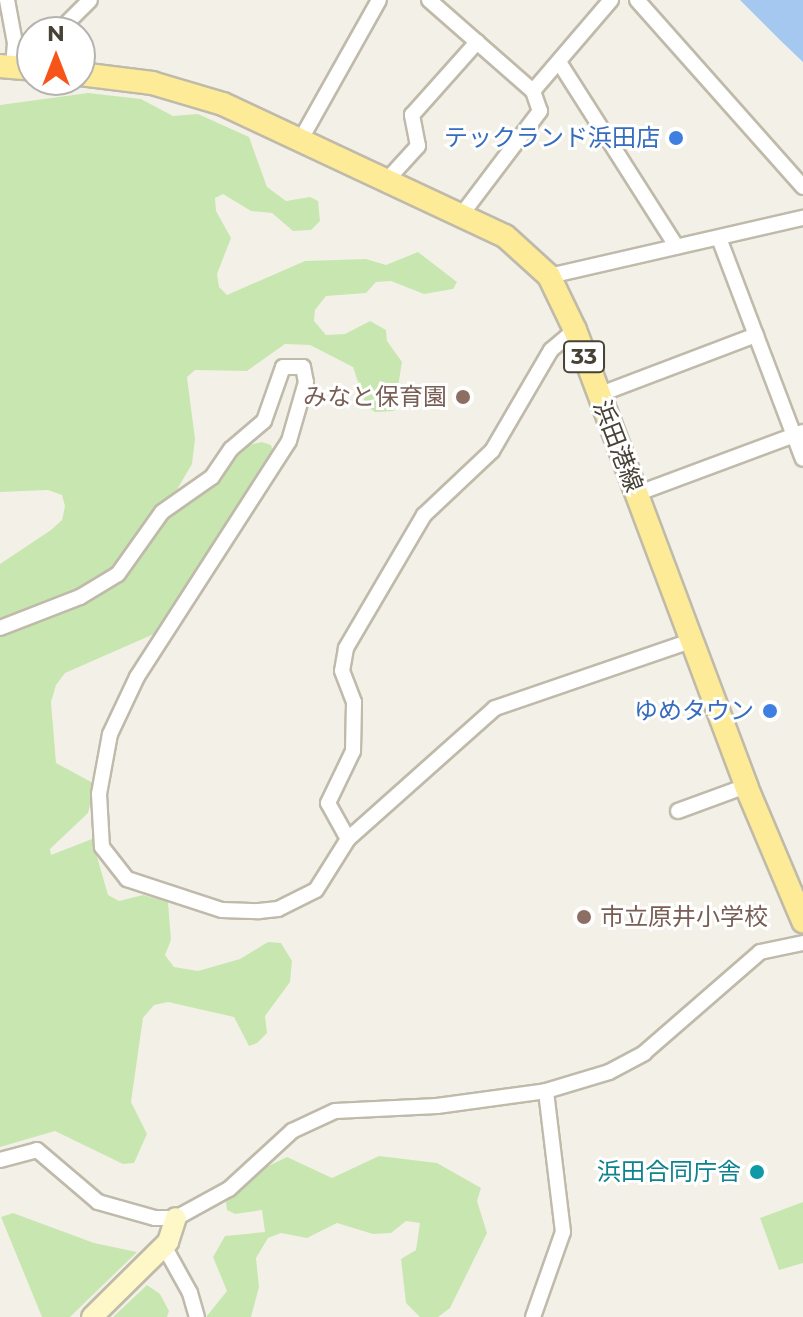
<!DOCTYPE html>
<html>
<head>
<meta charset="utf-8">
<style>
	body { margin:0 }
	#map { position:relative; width:803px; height:1317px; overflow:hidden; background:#f3f1e7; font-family:Montserrat,"Noto Sans JP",sans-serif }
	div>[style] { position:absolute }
	.green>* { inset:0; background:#c8e7b0 }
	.water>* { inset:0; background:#a4c8f0 }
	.roads { filter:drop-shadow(2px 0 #bfbaaa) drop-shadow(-2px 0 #bfbaaa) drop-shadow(0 2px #bfbaaa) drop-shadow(0 -2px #bfbaaa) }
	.street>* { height:14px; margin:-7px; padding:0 7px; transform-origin:7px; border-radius:7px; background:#fff }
	.secondary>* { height:20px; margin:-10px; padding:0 10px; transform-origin:10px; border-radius:10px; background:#fef7c7 }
	.primary>* { height:22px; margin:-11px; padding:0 11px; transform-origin:11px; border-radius:11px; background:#fdeb97 }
	.dots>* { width:22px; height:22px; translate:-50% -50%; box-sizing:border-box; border:4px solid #fff; border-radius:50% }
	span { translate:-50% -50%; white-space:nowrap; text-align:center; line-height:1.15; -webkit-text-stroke:6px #fff; paint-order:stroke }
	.shield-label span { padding:2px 6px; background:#fff; border:2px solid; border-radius:6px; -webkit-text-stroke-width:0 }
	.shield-label { font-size:22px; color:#474236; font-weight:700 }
	.shop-label { font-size:24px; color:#366cbe }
	.right { translate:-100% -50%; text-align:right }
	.education-label { font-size:24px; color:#785e54 }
	.left { translate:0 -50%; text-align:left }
	.street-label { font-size:24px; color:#474236 }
	.culture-label { font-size:24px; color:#0d838f }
	.north { position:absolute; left:16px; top:16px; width:80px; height:80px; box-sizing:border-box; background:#fff; border:2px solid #b5b3af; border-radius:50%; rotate:0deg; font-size:22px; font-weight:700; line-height:32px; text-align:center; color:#474236 }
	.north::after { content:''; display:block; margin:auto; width:28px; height:36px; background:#f7541a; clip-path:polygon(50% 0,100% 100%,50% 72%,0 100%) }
</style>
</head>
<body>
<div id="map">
	<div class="green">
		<i style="clip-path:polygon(88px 93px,141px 99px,173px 116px,198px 114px,249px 137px,267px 187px,286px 201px,310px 197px,318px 201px,320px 221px,311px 230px,293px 231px,272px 213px,251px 211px,223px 194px,215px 198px,216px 211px,231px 238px,217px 274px,219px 287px,227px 295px,305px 261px,366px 259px,386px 265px,418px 252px,457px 282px,453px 289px,424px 294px,391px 281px,376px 282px,366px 293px,326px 296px,315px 310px,314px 321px,326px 335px,345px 334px,370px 321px,386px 330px,387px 341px,402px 362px,394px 411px,375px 412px,366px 406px,353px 367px,310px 345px,285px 344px,247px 371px,195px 370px,187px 377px,195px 439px,192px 464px,175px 493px,184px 499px,218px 482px,236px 454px,249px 445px,262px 442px,271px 445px,274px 454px,236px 519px,199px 565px,163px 630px,65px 673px,56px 685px,51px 702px,56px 763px,95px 784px,88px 813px,50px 849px,51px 855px,92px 839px,108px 895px,119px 901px,143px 895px,168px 902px,171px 940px,165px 955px,174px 967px,198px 971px,240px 959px,268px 942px,281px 943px,292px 961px,290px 982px,265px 1016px,267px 1033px,257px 1043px,249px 1046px,234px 1017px,168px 1002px,154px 1005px,143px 1018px,131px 1102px,147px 1134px,134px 1163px,123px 1164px,55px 1131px,0 1147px,0 564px,51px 530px,62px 520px,65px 506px,62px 495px,48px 490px,0 492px,0 105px)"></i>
		<i style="clip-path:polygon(379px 1156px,437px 1163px,481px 1188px,477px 1201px,487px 1233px,450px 1308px,438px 1317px,420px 1317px,406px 1303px,401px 1259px,416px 1250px,420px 1223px,406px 1221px,391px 1233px,373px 1234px,337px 1223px,307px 1238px,281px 1233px,268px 1238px,256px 1258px,259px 1287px,251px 1317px,206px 1317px,227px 1291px,213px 1257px,225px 1236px,265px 1232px,262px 1210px,235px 1214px,227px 1210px,226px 1202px,258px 1171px,287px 1157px,332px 1178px)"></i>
		<i style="clip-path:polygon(803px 1202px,803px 1263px,779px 1270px,760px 1218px)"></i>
		<i style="clip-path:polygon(13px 1213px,94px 1243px,137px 1252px,70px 1317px,42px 1317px,1px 1217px)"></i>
		<i style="clip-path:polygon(147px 1285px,160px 1294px,169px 1311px,167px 1317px,113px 1317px)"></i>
	</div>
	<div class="water">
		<i style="clip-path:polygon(740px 0,803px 0,803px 62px,780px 40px)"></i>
	</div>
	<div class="roads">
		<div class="street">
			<i style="left:7px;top:0;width:44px;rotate:79.5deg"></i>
			<i style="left:15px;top:43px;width:24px;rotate:95deg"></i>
			<i style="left:429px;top:0;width:138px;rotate:41.2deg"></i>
			<i style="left:533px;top:91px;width:21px;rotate:71deg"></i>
			<i style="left:540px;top:111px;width:129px;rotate:127.1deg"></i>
			<i style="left:637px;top:0;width:250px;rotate:48.4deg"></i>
			<i style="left:58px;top:32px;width:45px;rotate:-45deg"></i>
			<i style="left:559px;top:62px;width:219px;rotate:57.5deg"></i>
			<i style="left:533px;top:91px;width:120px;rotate:-49.4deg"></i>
			<i style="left:301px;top:139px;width:159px;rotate:-60.7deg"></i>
			<i style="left:387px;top:180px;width:46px;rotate:-47.6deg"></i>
			<i style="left:418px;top:146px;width:32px;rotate:-101deg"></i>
			<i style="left:412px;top:115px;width:98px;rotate:-48.3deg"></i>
			<i style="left:719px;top:238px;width:236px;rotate:69.2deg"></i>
			<i style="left:549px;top:276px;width:261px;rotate:-12.9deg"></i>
			<i style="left:598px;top:395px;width:169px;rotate:-20.8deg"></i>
			<i style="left:636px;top:494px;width:178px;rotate:-20.4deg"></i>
			<i style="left:0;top:628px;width:86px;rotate:-21.2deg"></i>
			<i style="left:80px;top:597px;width:44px;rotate:-31.2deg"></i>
			<i style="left:118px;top:574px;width:76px;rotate:-54.6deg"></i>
			<i style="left:162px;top:512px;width:61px;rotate:-35deg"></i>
			<i style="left:212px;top:477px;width:34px;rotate:-56deg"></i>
			<i style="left:231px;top:449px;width:43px;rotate:-40.3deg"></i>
			<i style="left:264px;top:421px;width:57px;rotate:-70.6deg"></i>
			<i style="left:283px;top:367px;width:20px"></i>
			<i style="left:303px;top:367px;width:15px;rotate:79deg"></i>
			<i style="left:306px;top:382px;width:61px;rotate:106.1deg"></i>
			<i style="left:289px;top:441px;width:281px;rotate:122.8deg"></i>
			<i style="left:137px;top:677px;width:63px;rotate:115.3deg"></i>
			<i style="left:110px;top:734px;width:61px;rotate:100.4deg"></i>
			<i style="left:99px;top:794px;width:53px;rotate:86.8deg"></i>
			<i style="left:102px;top:847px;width:41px;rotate:52deg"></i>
			<i style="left:127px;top:879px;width:100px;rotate:18.1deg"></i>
			<i style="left:222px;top:910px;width:37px;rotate:2deg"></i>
			<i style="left:259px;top:911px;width:19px;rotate:-6deg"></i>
			<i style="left:278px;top:909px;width:42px;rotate:-26.6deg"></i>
			<i style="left:316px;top:890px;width:60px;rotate:-57.9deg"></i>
			<i style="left:348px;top:839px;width:197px;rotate:-41.7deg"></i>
			<i style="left:495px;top:708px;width:207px;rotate:-18.9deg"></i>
			<i style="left:678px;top:811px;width:72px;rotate:-20.2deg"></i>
			<i style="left:348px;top:839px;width:41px;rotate:-119.1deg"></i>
			<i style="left:328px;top:803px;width:58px;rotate:-64.3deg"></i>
			<i style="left:353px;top:751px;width:49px;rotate:-88.8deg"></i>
			<i style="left:354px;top:702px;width:33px;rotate:-111deg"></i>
			<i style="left:342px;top:671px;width:23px;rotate:-80deg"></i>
			<i style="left:346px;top:648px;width:154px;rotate:-59.6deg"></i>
			<i style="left:424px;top:515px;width:93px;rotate:-43.3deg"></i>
			<i style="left:492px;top:451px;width:117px;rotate:-59.7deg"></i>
			<i style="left:551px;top:350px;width:31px;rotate:-40deg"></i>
			<i style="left:0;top:1160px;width:38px;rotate:-15deg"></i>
			<i style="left:37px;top:1150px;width:80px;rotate:40.4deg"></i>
			<i style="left:98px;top:1202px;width:59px;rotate:15.7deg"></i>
			<i style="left:155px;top:1218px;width:21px"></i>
			<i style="left:176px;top:1218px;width:60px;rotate:-28.7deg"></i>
			<i style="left:229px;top:1189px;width:86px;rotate:-42.6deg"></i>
			<i style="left:292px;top:1131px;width:47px;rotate:-24.9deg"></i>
			<i style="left:335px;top:1111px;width:102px;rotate:-2.8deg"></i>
			<i style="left:437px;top:1106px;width:110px;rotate:-7.8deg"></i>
			<i style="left:546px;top:1091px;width:66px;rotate:-16.8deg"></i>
			<i style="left:609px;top:1072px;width:40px;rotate:-28deg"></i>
			<i style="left:644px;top:1053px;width:154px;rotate:-41deg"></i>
			<i style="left:760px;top:952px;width:44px;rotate:-11.8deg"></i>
			<i style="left:164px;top:1246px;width:54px;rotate:61deg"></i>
			<i style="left:190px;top:1293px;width:25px;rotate:74deg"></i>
			<i style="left:533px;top:1317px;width:90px;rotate:-70.6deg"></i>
			<i style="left:563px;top:1232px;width:142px;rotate:-96.9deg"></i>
		</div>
		<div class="secondary">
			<i style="left:92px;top:1317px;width:107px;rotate:-44.6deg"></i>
			<i style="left:168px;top:1242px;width:25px;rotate:-72deg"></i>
		</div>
		<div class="primary">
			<i style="left:0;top:66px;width:32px;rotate:5deg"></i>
			<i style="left:80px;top:74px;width:73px;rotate:7.1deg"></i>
			<i style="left:152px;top:83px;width:74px;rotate:16.5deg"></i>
			<i style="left:223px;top:104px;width:311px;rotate:25.1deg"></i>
			<i style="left:505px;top:236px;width:59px;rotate:42.3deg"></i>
			<i style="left:549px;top:276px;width:60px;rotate:64.3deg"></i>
			<i style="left:575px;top:330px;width:487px;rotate:69.4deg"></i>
			<i style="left:746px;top:786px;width:147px;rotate:67.1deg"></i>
		</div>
	</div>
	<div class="dots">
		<i style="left:676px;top:138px;background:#3f7fe0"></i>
		<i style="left:463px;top:397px;background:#8d6e63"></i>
		<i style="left:770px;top:711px;background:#3f7fe0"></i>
		<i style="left:584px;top:917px;background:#8d6e63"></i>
		<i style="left:757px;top:1172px;background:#0f9aa8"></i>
	</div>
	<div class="shield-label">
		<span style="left:584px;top:357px">33</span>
	</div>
	<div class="shop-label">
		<span class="right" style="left:660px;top:138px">テックランド浜田店</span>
		<span class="right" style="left:754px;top:711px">ゆめタウン</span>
	</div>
	<div class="education-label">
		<span class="right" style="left:447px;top:397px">みなと保育園</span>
		<span class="left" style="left:600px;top:917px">市立原井小学校</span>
	</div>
	<div class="street-label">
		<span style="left:618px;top:446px;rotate:69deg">浜田港線</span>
	</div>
	<div class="culture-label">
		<span class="right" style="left:741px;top:1172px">浜田合同庁舎</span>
	</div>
	<div class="north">N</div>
</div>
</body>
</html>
